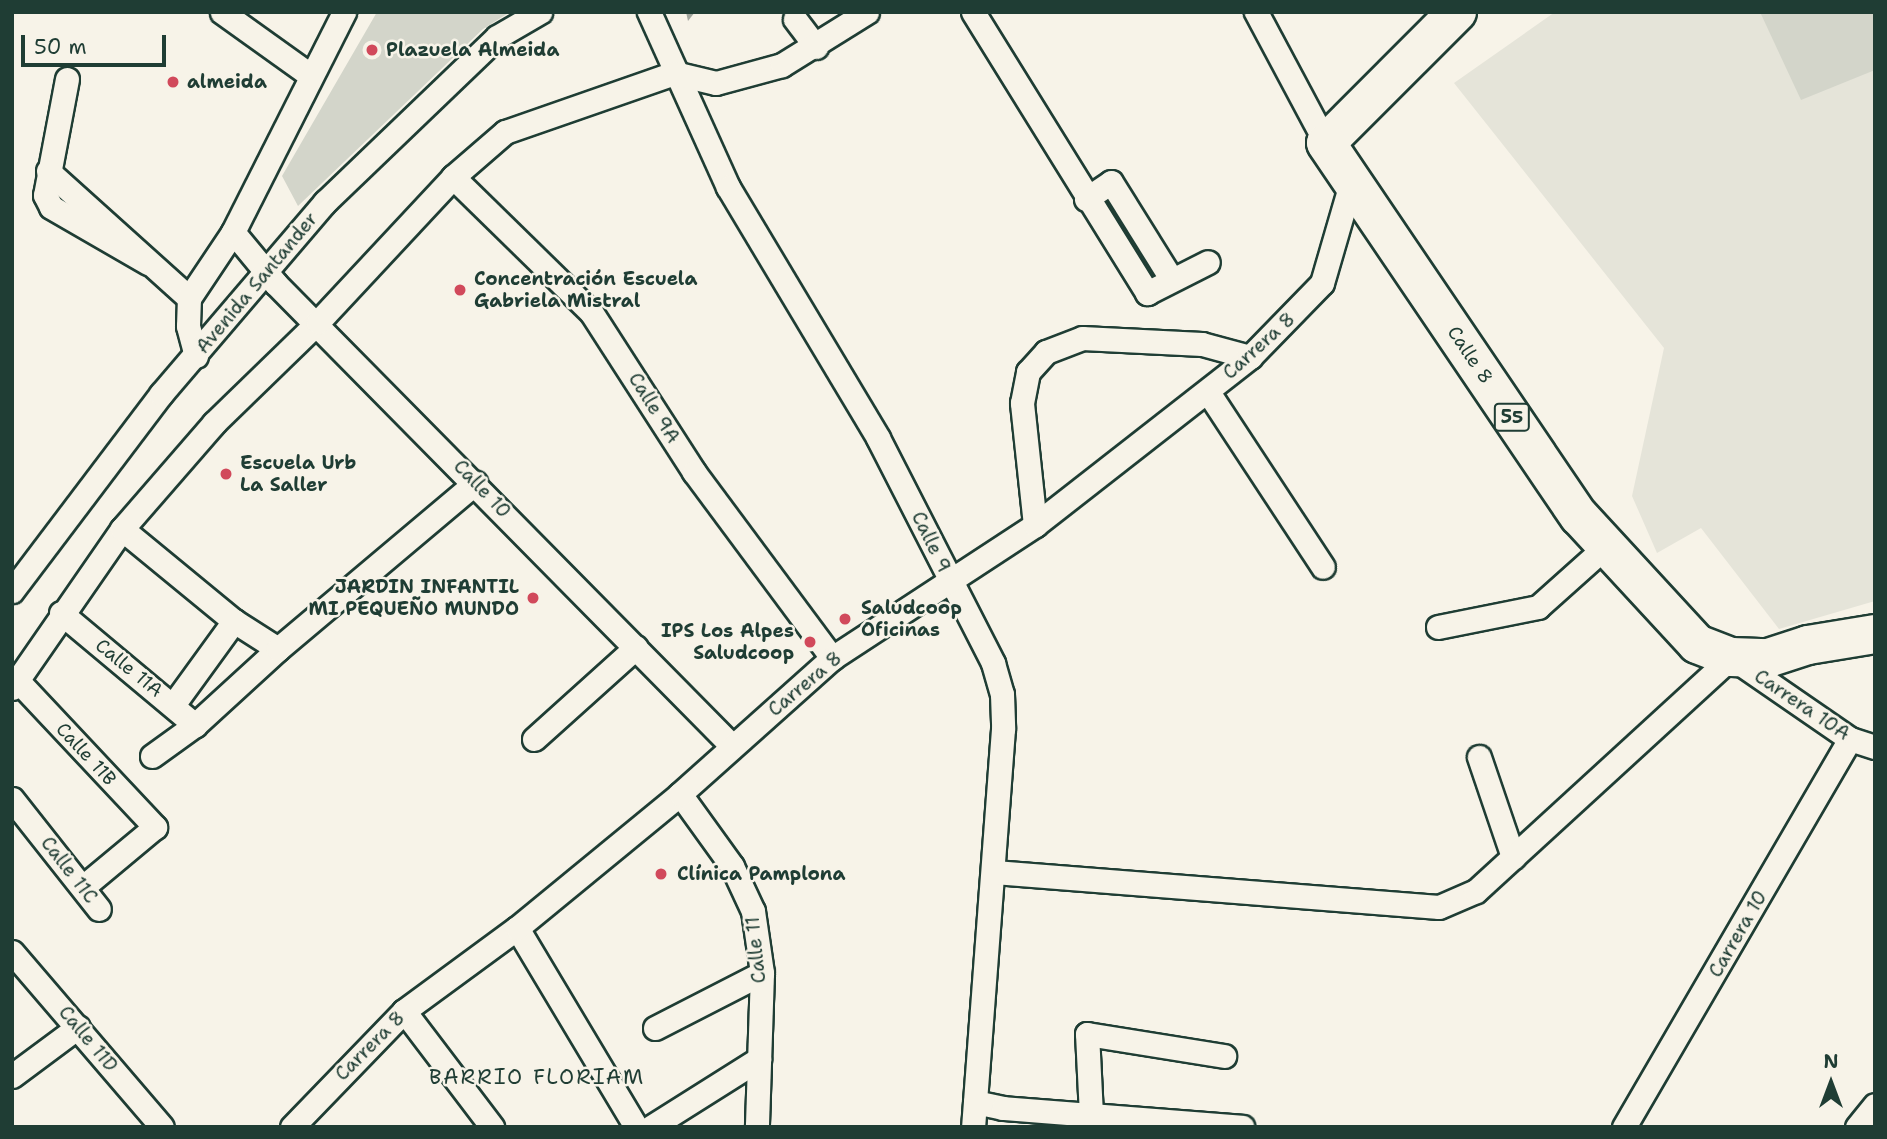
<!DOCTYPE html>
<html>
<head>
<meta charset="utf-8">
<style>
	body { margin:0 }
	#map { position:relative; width:1887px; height:1139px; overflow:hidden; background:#f7f3e8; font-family:"Shantell Sans",sans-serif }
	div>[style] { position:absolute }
	.built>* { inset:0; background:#e5e4d9 }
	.green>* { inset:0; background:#d3d5ca }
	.roads { filter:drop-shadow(2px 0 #1f3d34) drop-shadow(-2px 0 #1f3d34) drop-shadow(0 2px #1f3d34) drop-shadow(0 -2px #1f3d34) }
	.street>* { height:23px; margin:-11.5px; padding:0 11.5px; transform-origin:11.5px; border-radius:11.5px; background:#f7f3e8 }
	.highway>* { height:38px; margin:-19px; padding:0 19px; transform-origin:19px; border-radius:19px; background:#f7f3e8 }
	.wall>* { inset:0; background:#a1a69d }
	.dots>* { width:19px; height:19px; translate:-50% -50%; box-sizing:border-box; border:4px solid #f7f3e8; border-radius:50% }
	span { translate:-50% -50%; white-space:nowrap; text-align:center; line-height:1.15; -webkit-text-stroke:5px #f7f3e8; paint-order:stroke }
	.shield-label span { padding:2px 5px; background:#f7f3e8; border:2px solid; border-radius:5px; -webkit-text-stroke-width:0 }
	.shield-label { font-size:18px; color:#1f3d34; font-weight:700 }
	.poi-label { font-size:19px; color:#1f3d34; font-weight:700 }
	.left { translate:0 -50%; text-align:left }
	.right { translate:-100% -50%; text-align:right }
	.street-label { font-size:19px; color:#1f3d34 }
	.neighbourhood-label { font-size:21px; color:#1f3d34; letter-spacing:2px }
	.frame { position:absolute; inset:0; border:14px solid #1f3d34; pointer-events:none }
	.north { position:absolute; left:1796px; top:1048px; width:70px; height:70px; -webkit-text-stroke:5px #f7f3e8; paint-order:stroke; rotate:0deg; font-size:19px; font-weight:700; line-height:28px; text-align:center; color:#1f3d34 }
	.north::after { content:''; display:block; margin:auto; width:24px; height:32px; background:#1f3d34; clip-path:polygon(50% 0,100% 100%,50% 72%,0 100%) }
	.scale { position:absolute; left:21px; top:35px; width:145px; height:32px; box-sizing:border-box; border:4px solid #1f3d34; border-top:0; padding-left:9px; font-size:21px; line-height:24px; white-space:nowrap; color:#1f3d34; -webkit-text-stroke:5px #f7f3e8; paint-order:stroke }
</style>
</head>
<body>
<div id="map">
	<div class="built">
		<i style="clip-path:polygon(1555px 12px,1875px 12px,1875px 601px,1779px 629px,1701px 528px,1657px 553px,1632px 496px,1664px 348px,1454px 83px)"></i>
	</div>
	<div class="green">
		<i style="clip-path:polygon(377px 12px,510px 12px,483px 29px,298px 206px,282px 176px)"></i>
		<i style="clip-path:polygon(1760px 12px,1875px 12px,1875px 70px,1801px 100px)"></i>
	</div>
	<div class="roads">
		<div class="street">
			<i style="left:222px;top:12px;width:108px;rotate:35.6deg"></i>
			<i style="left:649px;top:12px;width:192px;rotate:65.7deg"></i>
			<i style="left:728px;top:187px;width:292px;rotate:59.1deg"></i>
			<i style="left:878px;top:438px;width:253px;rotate:62.9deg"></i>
			<i style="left:993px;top:663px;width:32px;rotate:74deg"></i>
			<i style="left:1002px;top:694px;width:35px;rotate:88deg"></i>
			<i style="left:1003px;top:729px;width:399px;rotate:94.3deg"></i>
			<i style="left:973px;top:12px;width:331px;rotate:58.2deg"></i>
			<i style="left:1147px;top:293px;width:68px;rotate:-26.9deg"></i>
			<i style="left:1256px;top:12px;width:149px;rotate:61.9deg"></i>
			<i style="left:795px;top:19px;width:35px;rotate:53deg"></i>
			<i style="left:67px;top:79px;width:118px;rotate:100.7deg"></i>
			<i style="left:45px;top:195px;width:13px;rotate:63deg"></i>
			<i style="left:51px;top:207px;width:112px;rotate:30deg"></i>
			<i style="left:48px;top:171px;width:190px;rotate:42deg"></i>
			<i style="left:453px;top:177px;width:193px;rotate:44.4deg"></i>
			<i style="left:591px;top:312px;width:190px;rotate:57.2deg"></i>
			<i style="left:694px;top:472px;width:232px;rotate:53.4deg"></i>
			<i style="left:1086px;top:199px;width:30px;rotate:-34deg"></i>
			<i style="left:1111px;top:182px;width:115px;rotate:58.1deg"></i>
			<i style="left:233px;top:232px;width:67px;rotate:50.4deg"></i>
			<i style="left:276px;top:284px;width:649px;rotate:45.37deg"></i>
			<i style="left:196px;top:356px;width:31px;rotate:-105deg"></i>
			<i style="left:188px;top:326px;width:28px;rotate:-88deg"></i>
			<i style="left:189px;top:298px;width:79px;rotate:-56.3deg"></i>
			<i style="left:233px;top:232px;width:246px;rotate:-63.2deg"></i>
			<i style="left:1208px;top:392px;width:209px;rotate:56.7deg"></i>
			<i style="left:1035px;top:525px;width:123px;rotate:-96.1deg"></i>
			<i style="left:1022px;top:403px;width:32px;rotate:-79deg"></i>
			<i style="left:1028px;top:372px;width:27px;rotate:-48deg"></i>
			<i style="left:1046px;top:352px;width:39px;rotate:-21deg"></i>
			<i style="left:1082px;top:338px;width:120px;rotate:2.9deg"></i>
			<i style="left:1202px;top:344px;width:50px;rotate:15.2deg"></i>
			<i style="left:122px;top:529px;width:145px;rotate:39.4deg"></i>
			<i style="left:234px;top:621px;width:52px;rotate:32.5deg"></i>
			<i style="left:12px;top:591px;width:247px;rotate:-52.9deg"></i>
			<i style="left:161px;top:394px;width:253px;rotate:-49.5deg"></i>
			<i style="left:325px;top:202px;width:238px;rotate:-43.8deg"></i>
			<i style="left:497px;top:37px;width:50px;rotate:-30.2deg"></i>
			<i style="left:61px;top:613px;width:175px;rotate:39.9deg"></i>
			<i style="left:1438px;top:627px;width:102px;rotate:-11.3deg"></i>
			<i style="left:1538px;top:607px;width:90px;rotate:-41.8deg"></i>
			<i style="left:17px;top:680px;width:202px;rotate:46.8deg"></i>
			<i style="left:155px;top:827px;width:94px;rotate:140.2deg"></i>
			<i style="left:12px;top:688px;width:193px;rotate:-55.3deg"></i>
			<i style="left:122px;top:529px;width:140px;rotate:-49deg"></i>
			<i style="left:214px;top:423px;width:145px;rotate:-44.2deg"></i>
			<i style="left:318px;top:322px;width:198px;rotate:-47deg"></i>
			<i style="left:453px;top:177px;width:69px;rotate:-40.9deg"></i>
			<i style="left:505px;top:132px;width:179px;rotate:-19.2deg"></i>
			<i style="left:674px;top:73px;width:43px;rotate:13.4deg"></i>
			<i style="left:716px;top:83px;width:68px;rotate:-15.3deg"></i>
			<i style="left:782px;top:65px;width:100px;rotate:-31.9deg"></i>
			<i style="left:173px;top:705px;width:104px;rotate:-54deg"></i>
			<i style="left:534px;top:739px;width:137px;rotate:-42deg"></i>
			<i style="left:152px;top:756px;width:53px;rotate:-35.8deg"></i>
			<i style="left:195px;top:725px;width:113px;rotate:-42.5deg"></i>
			<i style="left:278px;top:649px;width:258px;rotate:-40.1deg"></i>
			<i style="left:1479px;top:757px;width:106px;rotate:71.2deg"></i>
			<i style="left:680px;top:794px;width:89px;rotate:54.2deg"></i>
			<i style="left:732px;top:866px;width:50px;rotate:65deg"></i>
			<i style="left:753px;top:911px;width:63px;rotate:81.7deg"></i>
			<i style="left:762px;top:973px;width:154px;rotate:91.9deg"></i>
			<i style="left:12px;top:799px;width:140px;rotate:51.7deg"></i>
			<i style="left:994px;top:872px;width:446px;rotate:4.5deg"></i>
			<i style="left:1439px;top:907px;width:40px;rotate:-23.4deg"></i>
			<i style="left:1476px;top:891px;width:346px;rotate:-42.5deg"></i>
			<i style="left:1731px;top:657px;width:145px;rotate:34.6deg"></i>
			<i style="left:1850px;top:739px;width:26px;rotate:18deg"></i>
			<i style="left:517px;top:928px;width:232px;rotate:59.1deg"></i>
			<i style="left:12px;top:952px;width:230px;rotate:49.4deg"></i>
			<i style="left:404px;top:1011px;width:146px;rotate:52.8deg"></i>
			<i style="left:655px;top:1028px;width:120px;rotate:-27.2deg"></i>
			<i style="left:12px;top:1076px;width:82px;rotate:-36.6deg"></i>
			<i style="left:975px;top:1102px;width:29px;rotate:12deg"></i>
			<i style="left:1003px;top:1108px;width:240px;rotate:4.5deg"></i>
			<i style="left:1091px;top:1115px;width:81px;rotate:-92.8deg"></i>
			<i style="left:1087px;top:1034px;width:139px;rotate:9.1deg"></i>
			<i style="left:292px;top:1127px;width:161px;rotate:-46deg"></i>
			<i style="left:404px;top:1011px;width:140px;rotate:-36.3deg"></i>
			<i style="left:517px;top:928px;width:211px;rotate:-39.4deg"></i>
			<i style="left:680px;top:794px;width:204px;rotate:-41.8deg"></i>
			<i style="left:832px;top:658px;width:243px;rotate:-33.2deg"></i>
			<i style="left:1035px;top:525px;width:273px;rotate:-38deg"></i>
			<i style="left:1250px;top:357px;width:103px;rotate:-45.8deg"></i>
			<i style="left:1322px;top:283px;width:107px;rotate:-73.8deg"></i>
			<i style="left:651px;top:1127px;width:128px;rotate:-32.2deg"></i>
			<i style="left:1624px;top:1127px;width:449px;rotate:-59.8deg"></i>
			<i style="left:1857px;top:1127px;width:28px;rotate:-51deg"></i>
		</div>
		<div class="highway">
			<i style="left:1457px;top:12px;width:185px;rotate:135deg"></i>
			<i style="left:1326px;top:143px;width:451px;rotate:55.9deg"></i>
			<i style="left:1579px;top:516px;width:174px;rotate:47.3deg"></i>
			<i style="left:1697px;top:644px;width:36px;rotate:21deg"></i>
			<i style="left:1731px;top:657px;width:37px;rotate:2deg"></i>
			<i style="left:1768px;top:658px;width:42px;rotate:-18deg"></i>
			<i style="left:1808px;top:645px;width:68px;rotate:-9.3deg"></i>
		</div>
	</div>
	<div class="wall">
		<i style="clip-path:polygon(686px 12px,695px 12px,688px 21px)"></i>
	</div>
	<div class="dots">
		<i style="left:372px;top:50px;background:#d1495b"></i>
		<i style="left:173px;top:82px;background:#d1495b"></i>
		<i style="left:460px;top:290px;background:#d1495b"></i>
		<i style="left:226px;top:474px;background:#d1495b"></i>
		<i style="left:533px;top:598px;background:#d1495b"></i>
		<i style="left:845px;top:619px;background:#d1495b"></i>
		<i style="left:810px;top:642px;background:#d1495b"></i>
		<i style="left:661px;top:874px;background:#d1495b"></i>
	</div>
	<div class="shield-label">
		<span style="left:1512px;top:417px">55</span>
	</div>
	<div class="poi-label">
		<span class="left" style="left:386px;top:50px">Plazuela Almeida</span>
		<span class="left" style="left:187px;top:82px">almeida</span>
		<span class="left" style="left:474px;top:290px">Concentración Escuela<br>Gabriela Mistral</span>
		<span class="left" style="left:240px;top:474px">Escuela Urb<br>La Saller</span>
		<span class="right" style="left:519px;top:598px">JARDIN INFANTIL<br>MI PEQUEÑO MUNDO</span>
		<span class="left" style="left:861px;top:619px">Saludcoop<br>Oficinas</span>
		<span class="right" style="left:794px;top:642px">IPS Los Alpes<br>Saludcoop</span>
		<span class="left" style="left:677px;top:874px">Clínica Pamplona</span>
	</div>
	<div class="street-label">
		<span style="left:257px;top:283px;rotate:-50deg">Avenida Santander</span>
		<span style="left:1259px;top:346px;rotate:-42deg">Carrera 8</span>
		<span style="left:1470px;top:355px;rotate:56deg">Calle 8</span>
		<span style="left:654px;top:408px;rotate:58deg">Calle 9A</span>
		<span style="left:482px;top:489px;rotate:46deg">Calle 10</span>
		<span style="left:931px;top:542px;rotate:64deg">Calle 9</span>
		<span style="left:129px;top:668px;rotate:39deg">Calle 11A</span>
		<span style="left:805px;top:684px;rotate:-40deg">Carrera 8</span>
		<span style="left:1802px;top:705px;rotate:34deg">Carrera 10A</span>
		<span style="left:86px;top:754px;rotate:47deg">Calle 11B</span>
		<span style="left:69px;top:870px;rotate:52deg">Calle 11C</span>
		<span style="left:1738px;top:934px;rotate:-60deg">Carrera 10</span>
		<span style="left:756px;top:950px;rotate:-96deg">Calle 11</span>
		<span style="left:88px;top:1039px;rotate:50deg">Calle 11D</span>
		<span style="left:370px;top:1046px;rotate:-45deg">Carrera 8</span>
	</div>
	<div class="neighbourhood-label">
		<span style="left:537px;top:1077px">BARRIO FLORIAM</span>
	</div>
	<div class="frame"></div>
	<div class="north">N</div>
	<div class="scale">50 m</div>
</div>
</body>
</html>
